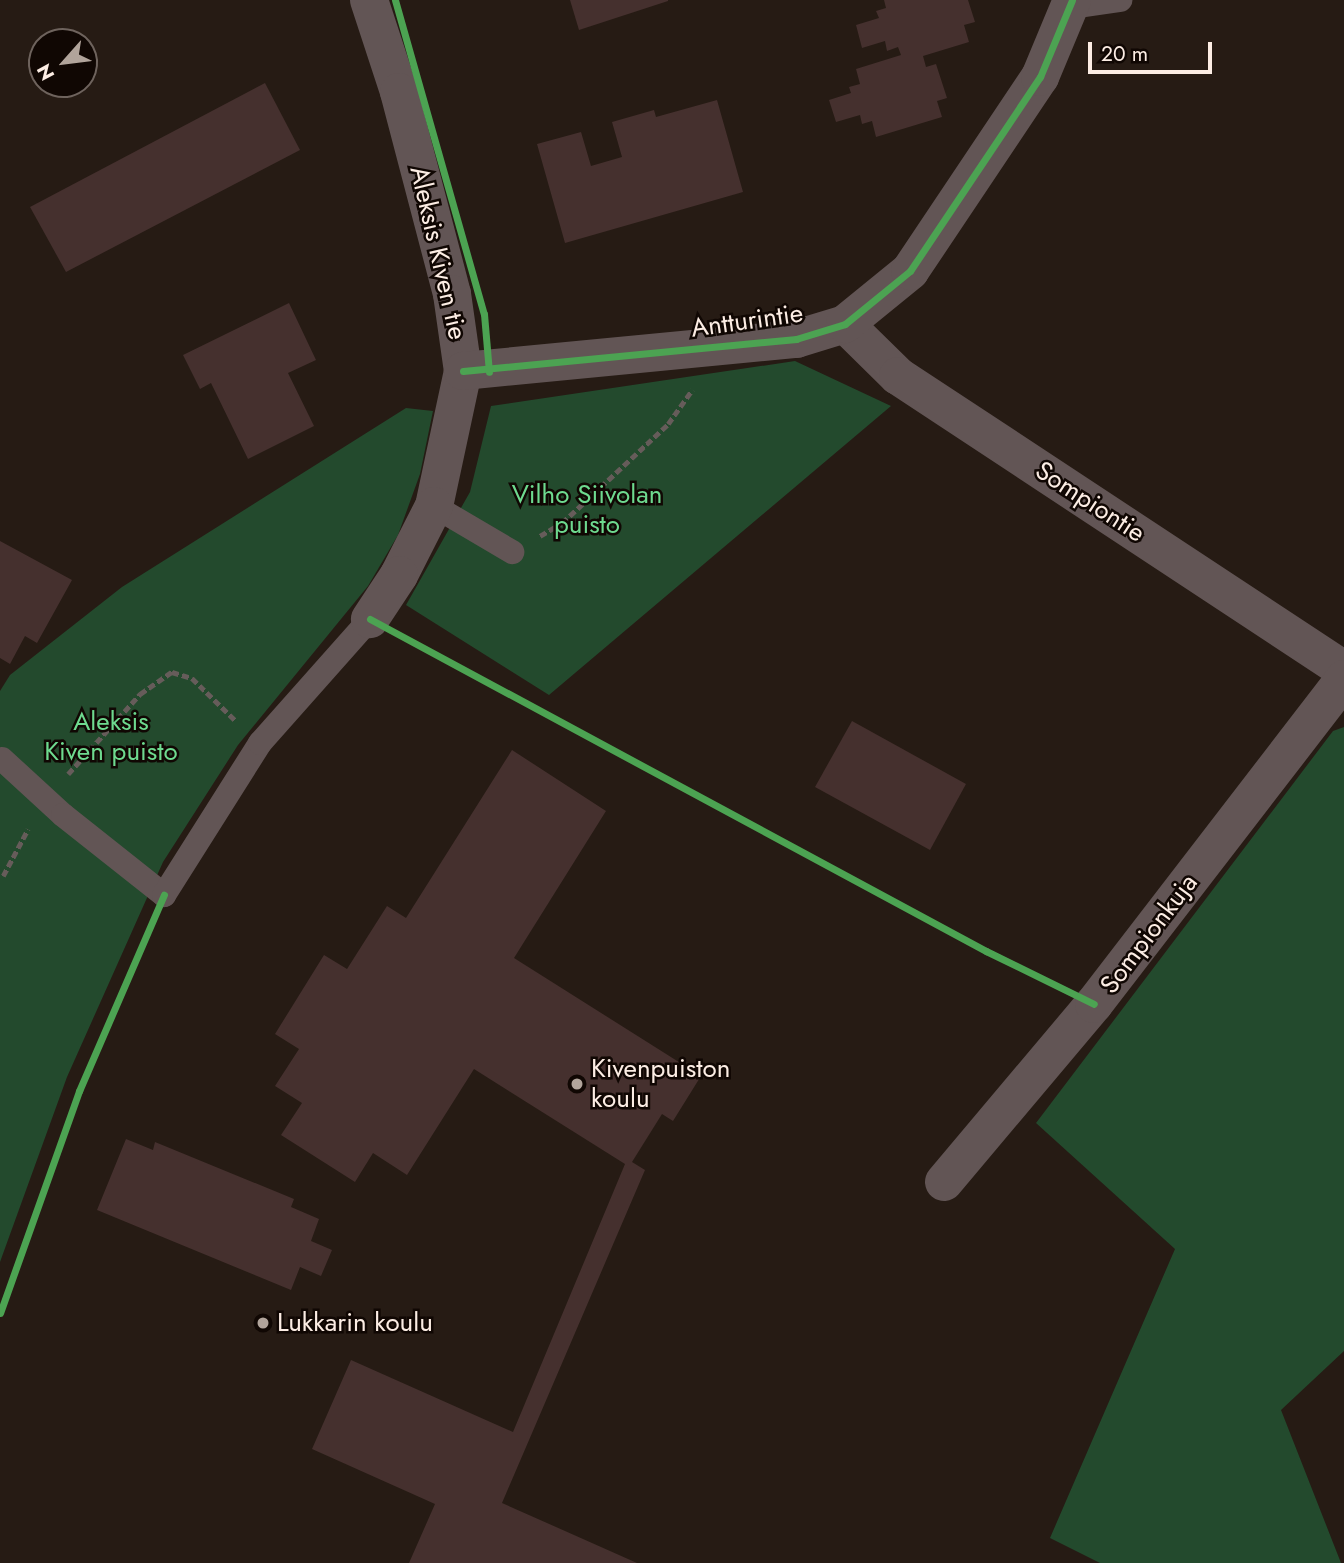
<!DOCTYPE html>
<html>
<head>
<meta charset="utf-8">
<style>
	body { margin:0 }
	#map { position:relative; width:1344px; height:1563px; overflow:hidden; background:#261b14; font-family:Jost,sans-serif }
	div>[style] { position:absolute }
	.green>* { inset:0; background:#234a2d }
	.building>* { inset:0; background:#45302e }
	.path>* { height:4.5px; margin-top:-2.25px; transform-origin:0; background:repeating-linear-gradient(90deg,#665c5a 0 7px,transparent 0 10.5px) }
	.service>* { height:24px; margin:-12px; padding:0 12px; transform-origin:12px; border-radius:12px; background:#625555 }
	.minor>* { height:38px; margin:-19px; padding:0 19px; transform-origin:19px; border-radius:19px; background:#625555 }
	.cycleway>* { height:7px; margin:-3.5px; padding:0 3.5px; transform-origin:3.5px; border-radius:3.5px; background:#4ca352 }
	.dots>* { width:19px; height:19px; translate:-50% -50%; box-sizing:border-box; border:4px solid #100703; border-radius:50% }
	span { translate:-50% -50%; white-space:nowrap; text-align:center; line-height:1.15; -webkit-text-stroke:5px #100703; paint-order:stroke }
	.street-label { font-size:26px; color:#fcede4 }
	.park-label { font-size:26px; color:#6eda8f }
	.poi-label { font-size:26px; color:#fcede4 }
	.left { translate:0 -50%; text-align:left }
	.north { position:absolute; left:28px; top:28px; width:70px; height:70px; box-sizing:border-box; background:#100703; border:2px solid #6e635d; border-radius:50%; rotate:242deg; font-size:19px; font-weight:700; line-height:28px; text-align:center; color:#fcede4 }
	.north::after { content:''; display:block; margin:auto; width:24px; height:32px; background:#b1a49b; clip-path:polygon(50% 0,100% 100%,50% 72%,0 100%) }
	.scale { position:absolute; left:1088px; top:42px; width:124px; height:32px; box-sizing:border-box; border:4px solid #fcede4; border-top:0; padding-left:9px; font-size:21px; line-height:24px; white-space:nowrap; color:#fcede4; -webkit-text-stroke:5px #100703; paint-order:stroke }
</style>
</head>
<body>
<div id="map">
	<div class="green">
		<i style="clip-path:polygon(795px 361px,891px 406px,549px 695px,406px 605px,470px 492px,491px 406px)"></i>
		<i style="clip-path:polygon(406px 408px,433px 411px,420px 474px,398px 535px,368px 586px,238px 745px,163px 862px,67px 1077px,0 1262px,0 691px,10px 675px,122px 587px)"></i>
		<i style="clip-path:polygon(1344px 727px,1344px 1351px,1281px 1410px,1341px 1563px,1100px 1563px,1050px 1538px,1175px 1249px,1036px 1123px,1333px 731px)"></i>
	</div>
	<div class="building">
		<i style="clip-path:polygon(570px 0,668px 0,668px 1px,579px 30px)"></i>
		<i style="clip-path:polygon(884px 0,968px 0,975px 22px,964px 25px,969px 42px,923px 56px,926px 67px,936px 64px,947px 98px,937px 101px,942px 117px,876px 137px,872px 121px,862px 124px,860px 115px,836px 122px,829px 100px,851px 93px,849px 87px,860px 84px,856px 69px,901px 55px,898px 47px,887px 51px,885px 41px,862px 48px,856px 25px,879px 18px,876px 11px,886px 8px)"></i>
		<i style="clip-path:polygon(265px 83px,300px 150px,66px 272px,30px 207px)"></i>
		<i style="clip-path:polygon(717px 100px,743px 192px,565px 243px,537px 144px,581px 132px,591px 166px,622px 157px,612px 122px,654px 110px,656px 117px)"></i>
		<i style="clip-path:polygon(289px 303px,316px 360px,288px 373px,314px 426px,248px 459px,211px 383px,200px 389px,183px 355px)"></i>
		<i style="clip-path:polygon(0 541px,72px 580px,37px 643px,25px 636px,10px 664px,0 658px)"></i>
		<i style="clip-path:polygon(852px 721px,966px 784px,930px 850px,815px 787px)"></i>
		<i style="clip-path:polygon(512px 750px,606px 811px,514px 958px,701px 1076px,673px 1121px,662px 1114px,632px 1162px,645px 1170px,502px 1503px,637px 1563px,409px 1563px,435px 1504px,312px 1449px,351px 1360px,513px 1432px,625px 1164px,474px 1069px,407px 1175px,373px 1153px,355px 1182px,281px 1135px,302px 1103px,275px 1086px,299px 1049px,275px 1034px,324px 955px,347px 969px,387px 906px,406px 918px)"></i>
		<i style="clip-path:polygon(126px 1139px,153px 1150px,155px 1142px,294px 1199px,291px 1207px,319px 1219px,311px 1241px,332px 1250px,321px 1276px,300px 1267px,291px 1290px,97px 1210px)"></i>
	</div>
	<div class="path">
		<i style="left:540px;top:536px;width:26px;rotate:-31deg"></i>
		<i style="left:562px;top:523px;width:145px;rotate:-43deg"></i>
		<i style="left:668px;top:424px;width:42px;rotate:-54.8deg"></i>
		<i style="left:68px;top:774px;width:108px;rotate:-48deg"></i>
		<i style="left:140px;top:694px;width:39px;rotate:-35deg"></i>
		<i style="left:172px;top:672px;width:21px;rotate:17deg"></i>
		<i style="left:192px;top:678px;width:62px;rotate:44.3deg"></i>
		<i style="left:3px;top:876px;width:53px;rotate:-62deg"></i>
	</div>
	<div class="service">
		<i style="left:1072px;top:7px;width:49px;rotate:-8.3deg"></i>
		<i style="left:434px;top:506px;width:91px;rotate:30.5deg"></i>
		<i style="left:2px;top:759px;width:83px;rotate:42.6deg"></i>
		<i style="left:63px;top:815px;width:129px;rotate:38.4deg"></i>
		<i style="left:164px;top:895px;width:180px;rotate:-57.7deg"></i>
		<i style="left:260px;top:743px;width:166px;rotate:-48.4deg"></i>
	</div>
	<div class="minor">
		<i style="left:369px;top:0;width:97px;rotate:71.9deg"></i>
		<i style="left:399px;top:92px;width:209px;rotate:75.3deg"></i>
		<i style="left:452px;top:294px;width:78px;rotate:81.9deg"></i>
		<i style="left:463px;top:371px;width:138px;rotate:102.1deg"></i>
		<i style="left:434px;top:506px;width:77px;rotate:116.9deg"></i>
		<i style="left:399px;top:575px;width:53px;rotate:123.4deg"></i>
		<i style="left:845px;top:324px;width:74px;rotate:44.5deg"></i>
		<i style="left:898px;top:376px;width:534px;rotate:33.39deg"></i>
		<i style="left:463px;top:371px;width:335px;rotate:-5.5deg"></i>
		<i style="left:796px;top:339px;width:51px;rotate:-17deg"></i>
		<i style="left:845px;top:324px;width:84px;rotate:-39.2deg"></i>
		<i style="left:910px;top:271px;width:234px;rotate:-56.2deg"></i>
		<i style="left:1040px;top:77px;width:83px;rotate:-67.4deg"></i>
		<i style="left:944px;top:1182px;width:233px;rotate:-49.9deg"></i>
		<i style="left:1094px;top:1004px;width:410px;rotate:-52.4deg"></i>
	</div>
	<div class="cycleway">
		<i style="left:395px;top:0;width:326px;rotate:74.2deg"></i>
		<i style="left:484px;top:314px;width:58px;rotate:85.1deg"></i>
		<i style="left:463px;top:371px;width:335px;rotate:-5.5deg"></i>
		<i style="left:796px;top:339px;width:51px;rotate:-17deg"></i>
		<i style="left:845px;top:324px;width:84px;rotate:-39.2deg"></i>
		<i style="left:910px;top:271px;width:234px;rotate:-56.2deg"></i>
		<i style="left:1040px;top:77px;width:83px;rotate:-67.4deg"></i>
		<i style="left:370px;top:619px;width:700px;rotate:28.32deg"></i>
		<i style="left:986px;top:951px;width:120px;rotate:26.1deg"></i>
		<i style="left:0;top:1313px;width:236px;rotate:-70.4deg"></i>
		<i style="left:79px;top:1091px;width:214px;rotate:-66.6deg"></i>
	</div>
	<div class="dots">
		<i style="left:577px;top:1084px;background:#b1a49b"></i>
		<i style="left:263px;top:1323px;background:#b1a49b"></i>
	</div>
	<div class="street-label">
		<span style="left:438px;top:253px;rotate:77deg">Aleksis Kiven tie</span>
		<span style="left:747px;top:321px;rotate:-8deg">Antturintie</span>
		<span style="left:1090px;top:502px;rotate:33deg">Sompiontie</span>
		<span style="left:1149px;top:934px;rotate:-53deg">Sompionkuja</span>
	</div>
	<div class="park-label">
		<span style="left:587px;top:510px">Vilho Siivolan<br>puisto</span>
		<span style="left:111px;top:737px">Aleksis<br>Kiven puisto</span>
	</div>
	<div class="poi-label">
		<span class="left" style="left:591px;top:1084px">Kivenpuiston<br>koulu</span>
		<span class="left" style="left:277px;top:1323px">Lukkarin koulu</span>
	</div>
	<div class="north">N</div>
	<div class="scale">20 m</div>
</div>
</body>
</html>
